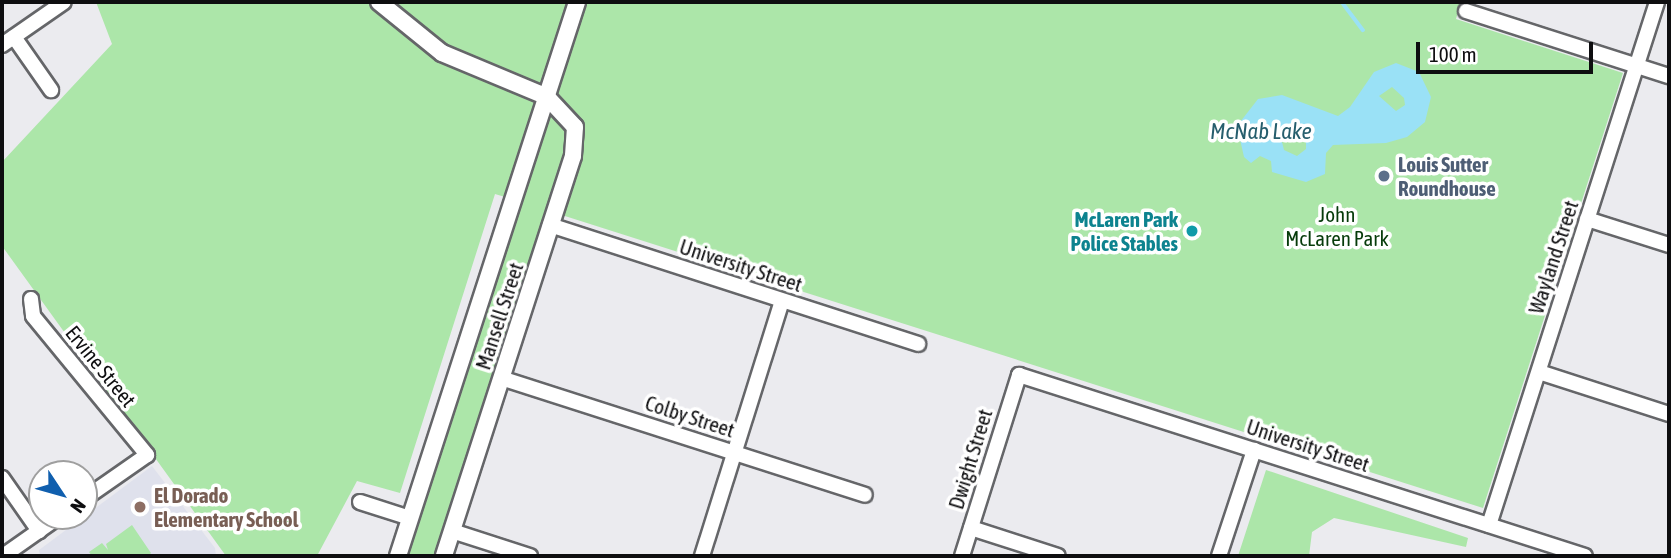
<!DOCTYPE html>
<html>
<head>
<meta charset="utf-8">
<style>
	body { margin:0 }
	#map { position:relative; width:1671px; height:558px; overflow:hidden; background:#ebebef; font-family:"Asap Condensed",sans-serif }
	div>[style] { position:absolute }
	.built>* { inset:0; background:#dfe1ec }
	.green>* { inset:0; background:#ace6a9 }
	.water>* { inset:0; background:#9ae1f6 }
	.stream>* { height:3.5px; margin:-1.75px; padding:0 1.75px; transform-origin:1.75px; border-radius:1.75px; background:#9ae1f6 }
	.roads { filter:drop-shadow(2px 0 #656669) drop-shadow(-2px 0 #656669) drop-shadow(0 2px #656669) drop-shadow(0 -2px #656669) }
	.minor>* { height:14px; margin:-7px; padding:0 7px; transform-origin:7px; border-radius:7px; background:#fff }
	.tertiary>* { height:16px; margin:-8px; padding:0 8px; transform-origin:8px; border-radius:8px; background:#fff }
	.dots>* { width:19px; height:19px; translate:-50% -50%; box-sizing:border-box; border:4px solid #fff; border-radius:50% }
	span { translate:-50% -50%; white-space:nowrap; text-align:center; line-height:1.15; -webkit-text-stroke:7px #fff; paint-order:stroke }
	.service-label { font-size:21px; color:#4e5e75; font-weight:700 }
	.left { translate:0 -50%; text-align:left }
	.park-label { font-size:21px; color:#063b0a }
	.culture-label { font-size:21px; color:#0d838f; font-weight:700 }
	.right { translate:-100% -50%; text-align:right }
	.street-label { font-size:21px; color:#0e0e10 }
	.education-label { font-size:21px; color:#785e54; font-weight:700 }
	.water-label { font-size:23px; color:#265e6d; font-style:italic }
	.frame { position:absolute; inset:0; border:4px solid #0e0e10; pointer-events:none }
	.north { position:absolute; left:28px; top:460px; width:70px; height:70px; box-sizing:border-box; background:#fff; border:2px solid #9f9f9f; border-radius:50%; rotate:126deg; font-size:19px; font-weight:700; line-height:28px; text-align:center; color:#0e0e10 }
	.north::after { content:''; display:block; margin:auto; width:24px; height:32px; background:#105fae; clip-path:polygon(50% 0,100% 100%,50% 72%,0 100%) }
	.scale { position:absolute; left:1416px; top:42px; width:177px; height:32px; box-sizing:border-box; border:4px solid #0e0e10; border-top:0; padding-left:9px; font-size:21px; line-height:24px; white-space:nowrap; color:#0e0e10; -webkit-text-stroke:5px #fff; paint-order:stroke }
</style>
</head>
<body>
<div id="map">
	<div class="built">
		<i style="clip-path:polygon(152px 466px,215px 548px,216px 556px,40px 556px,39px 550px)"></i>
	</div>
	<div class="green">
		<i style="clip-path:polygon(96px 2px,1461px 2px,1456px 19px,1623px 73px,1483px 508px,546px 210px,435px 556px,406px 556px,519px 201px,495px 194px,400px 493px,357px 481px,317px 556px,226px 556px,2px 246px,2px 162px,112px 44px)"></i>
		<i style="clip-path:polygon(1266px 470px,1468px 538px,1466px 547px,1334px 518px,1312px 532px,1309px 556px,1238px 556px)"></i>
		<i style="clip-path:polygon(132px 525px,151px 553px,148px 556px,92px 556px,89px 552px,102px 543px,108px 550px,106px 544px)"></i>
	</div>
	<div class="water">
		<i style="clip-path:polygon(evenodd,1396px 63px,1419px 72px,1431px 97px,1425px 122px,1407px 137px,1386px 143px,1333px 145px,1326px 153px,1325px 174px,1306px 182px,1272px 172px,1271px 161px,1260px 156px,1251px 163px,1244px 157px,1237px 126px,1258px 99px,1282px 95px,1338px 116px,1350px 107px,1374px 72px,1396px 63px,1392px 87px,1404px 98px,1405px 105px,1396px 111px,1379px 96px,1392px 87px,1396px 63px,1290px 133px,1299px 133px,1306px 143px,1306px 149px,1297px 156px,1284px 150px,1282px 142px,1290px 133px)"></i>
	</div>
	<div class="stream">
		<i style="left:1342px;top:2px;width:35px;rotate:53deg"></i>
	</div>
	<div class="roads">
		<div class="minor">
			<i style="left:1466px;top:11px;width:213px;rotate:17.8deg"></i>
			<i style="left:14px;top:37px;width:65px;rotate:55.1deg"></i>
			<i style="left:2px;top:45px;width:75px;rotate:-34.7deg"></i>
			<i style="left:1587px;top:219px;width:86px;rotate:17.6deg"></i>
			<i style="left:550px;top:225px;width:387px;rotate:17.9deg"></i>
			<i style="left:31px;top:299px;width:17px;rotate:83deg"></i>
			<i style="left:33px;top:316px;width:180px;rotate:50.6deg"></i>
			<i style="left:147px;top:455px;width:77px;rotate:145.1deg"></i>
			<i style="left:1539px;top:372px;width:137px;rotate:17.9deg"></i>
			<i style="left:501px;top:378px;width:382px;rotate:17.8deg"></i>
			<i style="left:2px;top:478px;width:65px;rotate:55.1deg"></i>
			<i style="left:360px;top:502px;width:52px;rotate:17.7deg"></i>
			<i style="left:1489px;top:525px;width:549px;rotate:-72.19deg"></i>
			<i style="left:971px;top:528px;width:91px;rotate:17.8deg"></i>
			<i style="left:452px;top:531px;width:82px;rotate:17.8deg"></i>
			<i style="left:3px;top:556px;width:70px;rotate:-35.1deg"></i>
			<i style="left:702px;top:556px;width:267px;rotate:-72.6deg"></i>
			<i style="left:962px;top:556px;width:190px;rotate:-72.5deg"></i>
			<i style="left:1019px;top:375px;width:594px;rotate:17.73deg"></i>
			<i style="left:1219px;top:556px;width:112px;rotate:-71.7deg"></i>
		</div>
		<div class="tertiary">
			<i style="left:379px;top:2px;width:81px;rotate:39deg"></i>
			<i style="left:442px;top:53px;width:114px;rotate:22.7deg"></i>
			<i style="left:547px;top:97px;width:41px;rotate:47deg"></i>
			<i style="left:575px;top:127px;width:29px;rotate:94deg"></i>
			<i style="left:573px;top:156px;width:420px;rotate:107.9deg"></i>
			<i style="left:398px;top:556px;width:582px;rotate:-72.09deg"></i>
		</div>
	</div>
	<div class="dots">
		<i style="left:1384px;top:176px;background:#5c6f8a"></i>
		<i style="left:1192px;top:231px;background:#0f9aa8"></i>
		<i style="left:140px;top:507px;background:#8d6e63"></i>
	</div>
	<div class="service-label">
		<span class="left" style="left:1398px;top:176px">Louis Sutter<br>Roundhouse</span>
	</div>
	<div class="park-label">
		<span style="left:1337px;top:226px">John<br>McLaren Park</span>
	</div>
	<div class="culture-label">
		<span class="right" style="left:1178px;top:231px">McLaren Park<br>Police Stables</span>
	</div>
	<div class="street-label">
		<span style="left:1553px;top:257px;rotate:-72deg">Wayland Street</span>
		<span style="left:741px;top:265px;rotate:18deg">University Street</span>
		<span style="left:499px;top:316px;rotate:-72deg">Mansell Street</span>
		<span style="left:101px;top:366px;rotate:51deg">Ervine Street</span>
		<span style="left:690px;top:416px;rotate:18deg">Colby Street</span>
		<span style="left:1308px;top:445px;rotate:18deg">University Street</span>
		<span style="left:970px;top:459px;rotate:-73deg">Dwight Street</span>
	</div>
	<div class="education-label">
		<span class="left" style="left:154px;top:507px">El Dorado<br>Elementary School</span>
	</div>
	<div class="water-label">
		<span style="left:1261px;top:131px">McNab Lake</span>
	</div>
	<div class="frame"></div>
	<div class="north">N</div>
	<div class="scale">100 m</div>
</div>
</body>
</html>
